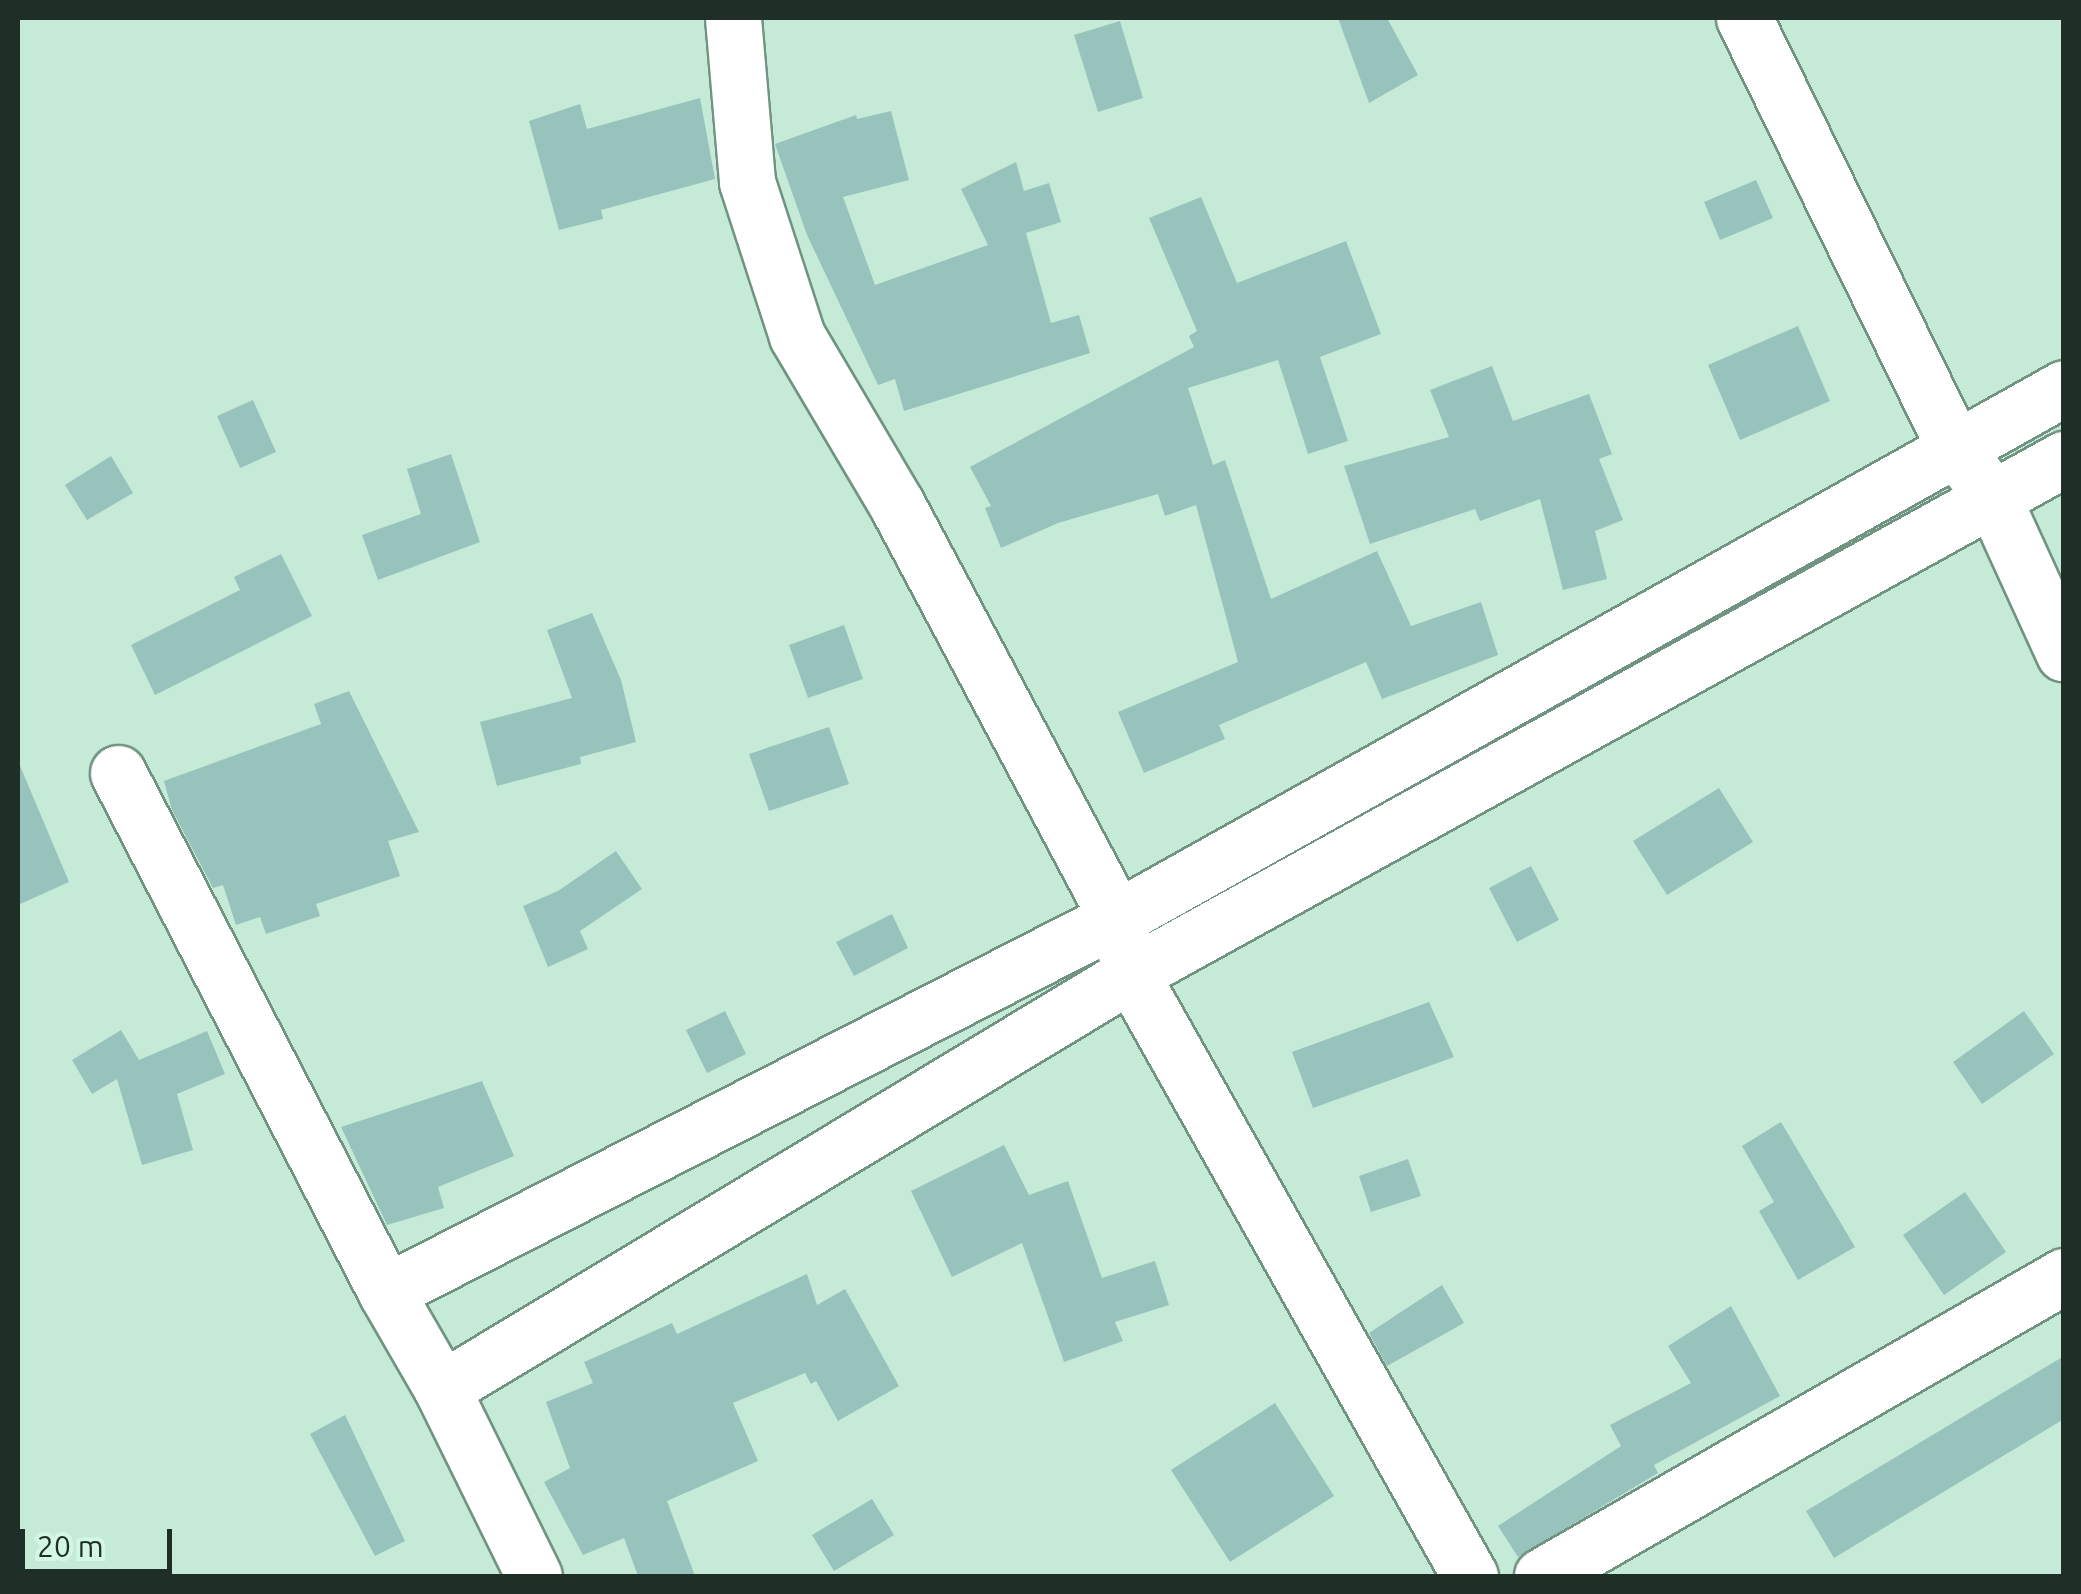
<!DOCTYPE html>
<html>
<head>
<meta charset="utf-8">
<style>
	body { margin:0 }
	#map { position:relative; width:2081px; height:1594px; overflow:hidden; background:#c5ebd8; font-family:Ubuntu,sans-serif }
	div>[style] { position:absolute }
	.building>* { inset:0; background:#98c3bc }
	.roads { filter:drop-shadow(2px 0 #709382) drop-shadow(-2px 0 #709382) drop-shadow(0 2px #709382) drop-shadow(0 -2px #709382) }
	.minor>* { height:55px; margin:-27.5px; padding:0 27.5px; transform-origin:27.5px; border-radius:27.5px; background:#fff }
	span { translate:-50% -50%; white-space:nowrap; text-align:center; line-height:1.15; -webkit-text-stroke:9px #d2f8e5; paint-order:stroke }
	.frame { position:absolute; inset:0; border:20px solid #1f2e27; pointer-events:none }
	.scale { position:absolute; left:20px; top:1529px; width:152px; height:45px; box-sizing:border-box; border:5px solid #1f2e27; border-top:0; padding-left:12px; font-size:30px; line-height:35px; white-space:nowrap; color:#1f2e27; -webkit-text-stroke:8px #d2f8e5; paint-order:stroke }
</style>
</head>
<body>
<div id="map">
	<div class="building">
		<i style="clip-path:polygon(1338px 18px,1387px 18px,1418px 75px,1369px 103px)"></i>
		<i style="clip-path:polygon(1120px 21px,1143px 98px,1098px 112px,1074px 35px)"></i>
		<i style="clip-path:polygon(700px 98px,715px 179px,601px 210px,603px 219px,559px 230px,529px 121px,580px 104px,587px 129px)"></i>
		<i style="clip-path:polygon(891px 111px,909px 180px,843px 197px,875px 285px,988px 245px,961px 189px,1016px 162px,1024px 191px,1049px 183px,1061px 222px,1026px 233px,1051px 323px,1079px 315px,1090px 353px,904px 411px,895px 379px,878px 385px,807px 235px,775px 144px,856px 115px,857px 119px)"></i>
		<i style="clip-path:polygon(1756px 180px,1773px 218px,1720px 240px,1704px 202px)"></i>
		<i style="clip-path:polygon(1201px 197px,1237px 283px,1346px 241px,1381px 334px,1320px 357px,1348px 441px,1308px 454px,1278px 360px,1188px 388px,1213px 465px,1225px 460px,1271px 599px,1377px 551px,1411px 626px,1481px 602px,1498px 655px,1382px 699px,1366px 662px,1219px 725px,1225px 739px,1144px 773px,1118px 712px,1238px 662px,1196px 505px,1165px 516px,1158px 494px,1058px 523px,1001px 548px,985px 508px,991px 506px,970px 467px,1194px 347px,1189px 336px,1197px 331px,1149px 218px)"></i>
		<i style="clip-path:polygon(1798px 326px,1830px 401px,1740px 440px,1708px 365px)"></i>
		<i style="clip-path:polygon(1492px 366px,1513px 421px,1589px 394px,1612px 454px,1599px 459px,1623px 520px,1595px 531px,1607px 579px,1563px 590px,1540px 499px,1480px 521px,1475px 509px,1370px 544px,1344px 466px,1449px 437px,1430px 390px)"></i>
		<i style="clip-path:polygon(253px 400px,276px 452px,240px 468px,217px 416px)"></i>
		<i style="clip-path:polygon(451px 454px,480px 542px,378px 580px,362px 535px,421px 514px,407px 469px)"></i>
		<i style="clip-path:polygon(111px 456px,133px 493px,87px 520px,65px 485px)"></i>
		<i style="clip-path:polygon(281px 554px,312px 616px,155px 695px,131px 645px,240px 590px,234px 577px)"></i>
		<i style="clip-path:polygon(592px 613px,621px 680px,636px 742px,580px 757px,581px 764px,497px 786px,480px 722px,572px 698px,547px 630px)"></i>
		<i style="clip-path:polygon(844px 625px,863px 679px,808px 698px,789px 645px)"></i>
		<i style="clip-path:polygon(349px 691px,419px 832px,388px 841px,400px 876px,316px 904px,320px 916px,266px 934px,260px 917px,236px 925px,223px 885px,213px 888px,172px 810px,164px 781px,321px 724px,314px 704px)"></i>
		<i style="clip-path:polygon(829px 727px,849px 784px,769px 811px,749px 754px)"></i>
		<i style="clip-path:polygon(18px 761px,69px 882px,18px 905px)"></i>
		<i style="clip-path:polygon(1719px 788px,1753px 842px,1667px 895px,1633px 841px)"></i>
		<i style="clip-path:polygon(616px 851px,642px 889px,580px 931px,588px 949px,548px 967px,523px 906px,558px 891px)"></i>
		<i style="clip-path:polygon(1531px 866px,1559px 920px,1517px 942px,1489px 888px)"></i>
		<i style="clip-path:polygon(892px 914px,908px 948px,854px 976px,836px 942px)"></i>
		<i style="clip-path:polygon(1429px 1002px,1454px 1057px,1313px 1108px,1292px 1052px)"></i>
		<i style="clip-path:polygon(725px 1011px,746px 1054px,707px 1073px,686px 1030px)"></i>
		<i style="clip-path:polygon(2024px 1011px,2054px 1054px,1982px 1104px,1953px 1062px)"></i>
		<i style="clip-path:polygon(121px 1030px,139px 1060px,207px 1031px,225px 1074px,177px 1094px,193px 1150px,142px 1165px,117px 1079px,92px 1094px,72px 1060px)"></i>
		<i style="clip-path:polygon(482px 1081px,514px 1156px,438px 1187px,444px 1208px,387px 1225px,341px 1127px)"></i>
		<i style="clip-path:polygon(1781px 1122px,1855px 1247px,1798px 1280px,1759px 1211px,1774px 1202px,1742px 1146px)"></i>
		<i style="clip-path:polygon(1004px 1145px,1029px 1195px,1068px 1181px,1102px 1278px,1155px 1261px,1169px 1305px,1115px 1322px,1123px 1341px,1064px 1362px,1022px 1243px,952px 1277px,911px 1191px)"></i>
		<i style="clip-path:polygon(1408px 1159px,1421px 1196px,1371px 1212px,1359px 1176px)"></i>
		<i style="clip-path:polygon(1965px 1192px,2006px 1252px,1944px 1295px,1903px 1235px)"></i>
		<i style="clip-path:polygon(807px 1274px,817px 1305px,845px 1289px,899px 1386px,838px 1421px,816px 1381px,811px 1384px,805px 1373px,733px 1403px,758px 1461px,667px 1501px,695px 1576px,638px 1576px,624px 1538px,583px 1555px,544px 1482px,570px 1468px,546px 1402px,593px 1383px,584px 1362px,672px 1323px,677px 1334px)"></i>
		<i style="clip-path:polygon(1442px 1285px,1464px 1323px,1387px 1366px,1369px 1333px)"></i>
		<i style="clip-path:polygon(1731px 1306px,1780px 1396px,1654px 1465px,1658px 1473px,1518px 1557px,1498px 1526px,1621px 1446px,1610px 1425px,1691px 1383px,1668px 1346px)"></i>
		<i style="clip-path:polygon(2064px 1356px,2064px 1419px,1834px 1558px,1806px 1511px)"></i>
		<i style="clip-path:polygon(1275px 1403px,1334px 1496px,1230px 1562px,1171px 1470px)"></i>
		<i style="clip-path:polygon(345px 1415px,405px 1541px,375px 1556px,310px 1434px)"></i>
		<i style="clip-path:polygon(872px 1499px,894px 1535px,834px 1571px,812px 1535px)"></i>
	</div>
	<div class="roads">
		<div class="minor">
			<i style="left:733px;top:18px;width:165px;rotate:85.1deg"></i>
			<i style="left:747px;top:182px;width:162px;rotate:72deg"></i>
			<i style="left:797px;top:336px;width:196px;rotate:59.4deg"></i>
			<i style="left:897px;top:505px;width:468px;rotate:62deg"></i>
			<i style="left:1117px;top:918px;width:58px;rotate:76deg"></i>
			<i style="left:1131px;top:974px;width:691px;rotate:60.62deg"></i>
			<i style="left:1744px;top:18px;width:477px;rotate:63.9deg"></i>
			<i style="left:1954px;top:446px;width:65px;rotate:53.1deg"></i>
			<i style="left:1993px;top:498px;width:171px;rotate:65.5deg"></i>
			<i style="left:118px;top:773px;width:584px;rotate:62.69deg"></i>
			<i style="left:386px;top:1292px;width:112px;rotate:60deg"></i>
			<i style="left:442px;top:1389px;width:208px;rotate:63.8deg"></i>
			<i style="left:386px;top:1292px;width:821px;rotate:-27.1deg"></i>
			<i style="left:1117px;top:918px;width:1085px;rotate:-29.23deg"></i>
			<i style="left:442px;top:1389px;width:804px;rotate:-31.06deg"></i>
			<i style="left:1131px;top:974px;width:1066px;rotate:-28.9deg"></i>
			<i style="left:1542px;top:1576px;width:602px;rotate:-29.89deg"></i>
		</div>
	</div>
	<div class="frame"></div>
	<div class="scale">20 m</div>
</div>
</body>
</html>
